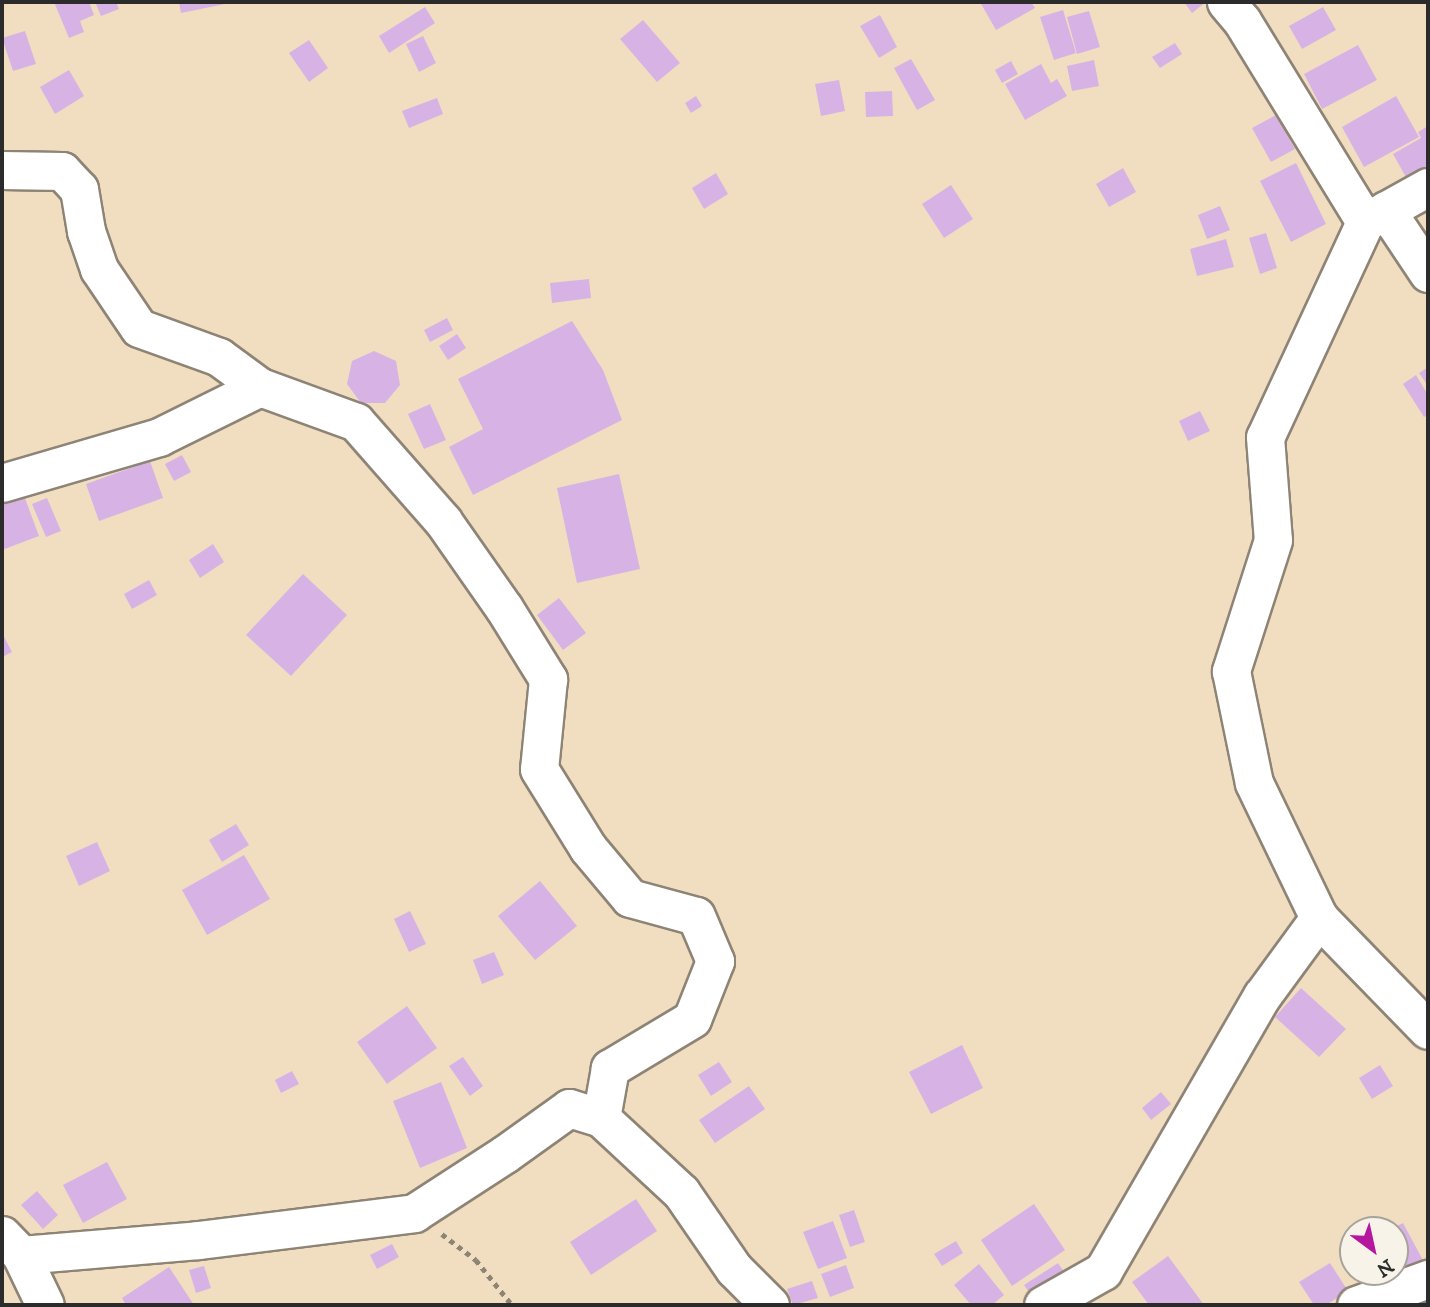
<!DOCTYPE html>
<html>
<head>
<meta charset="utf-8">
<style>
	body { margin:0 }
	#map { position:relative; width:1430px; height:1307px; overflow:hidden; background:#f1dec0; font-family:"IM FELL DW Pica",serif }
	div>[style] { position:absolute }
	.building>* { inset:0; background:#d7b3e5 }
	.path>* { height:4.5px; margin-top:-2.25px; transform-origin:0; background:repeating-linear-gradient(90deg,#8e8476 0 5px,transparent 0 10px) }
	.roads { filter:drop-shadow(2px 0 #8e8476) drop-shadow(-2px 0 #8e8476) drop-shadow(0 2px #8e8476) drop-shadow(0 -2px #8e8476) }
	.minor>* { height:37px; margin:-18.5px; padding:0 18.5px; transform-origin:18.5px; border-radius:18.5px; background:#fff }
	span { translate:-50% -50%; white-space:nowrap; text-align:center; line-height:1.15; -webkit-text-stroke:5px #f7f3e8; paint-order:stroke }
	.frame { position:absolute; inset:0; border:4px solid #2b2b2b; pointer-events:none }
	.north { position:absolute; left:1339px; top:1216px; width:70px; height:70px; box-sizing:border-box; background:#f7f3e8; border:2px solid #a5a39c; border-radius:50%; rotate:147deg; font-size:19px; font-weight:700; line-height:28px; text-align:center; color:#2b2b2b }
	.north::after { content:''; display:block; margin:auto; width:24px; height:32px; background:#b5179e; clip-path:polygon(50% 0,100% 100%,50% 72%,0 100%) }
</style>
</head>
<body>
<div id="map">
	<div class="building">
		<i style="clip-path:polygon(54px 2px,89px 2px,94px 15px,80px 21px,84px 32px,69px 38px)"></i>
		<i style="clip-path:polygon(95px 2px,116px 2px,119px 9px,101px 16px)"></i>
		<i style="clip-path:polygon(179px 2px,230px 2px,230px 3px,181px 13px)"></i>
		<i style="clip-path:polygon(980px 2px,1031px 2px,1035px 8px,996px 30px)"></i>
		<i style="clip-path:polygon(1184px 2px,1206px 2px,1192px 13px)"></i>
		<i style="clip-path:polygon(425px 7px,435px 23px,389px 53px,379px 36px)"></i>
		<i style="clip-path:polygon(1323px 7px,1336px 30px,1302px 49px,1289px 26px)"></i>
		<i style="clip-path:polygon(1063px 10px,1076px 53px,1054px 60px,1040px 17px)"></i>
		<i style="clip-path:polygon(1089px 11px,1100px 47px,1077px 54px,1067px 17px)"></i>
		<i style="clip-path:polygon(880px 15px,897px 47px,879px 58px,860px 26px)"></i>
		<i style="clip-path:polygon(643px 20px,680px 63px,657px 82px,620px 39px)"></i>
		<i style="clip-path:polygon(25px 31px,36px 64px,13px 71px,2px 38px)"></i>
		<i style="clip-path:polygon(423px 36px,436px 63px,419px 72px,406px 44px)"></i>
		<i style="clip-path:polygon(309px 40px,328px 68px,309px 82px,289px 53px)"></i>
		<i style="clip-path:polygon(1175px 43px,1182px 54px,1160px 68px,1152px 57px)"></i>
		<i style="clip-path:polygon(1358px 45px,1377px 80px,1322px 109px,1304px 74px)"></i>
		<i style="clip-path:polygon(911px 59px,935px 100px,917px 110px,894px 68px)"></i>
		<i style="clip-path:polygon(1094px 60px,1099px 86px,1072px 91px,1067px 66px)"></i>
		<i style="clip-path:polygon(1011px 61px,1018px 74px,1002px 83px,995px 70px)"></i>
		<i style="clip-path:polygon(1041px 64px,1051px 83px,1057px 79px,1067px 96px,1025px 120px,1005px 84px)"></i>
		<i style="clip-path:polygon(69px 70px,84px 96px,55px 114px,40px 87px)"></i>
		<i style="clip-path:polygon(839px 80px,845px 111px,821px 116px,815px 84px)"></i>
		<i style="clip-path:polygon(892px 91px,893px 116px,866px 117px,865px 92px)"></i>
		<i style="clip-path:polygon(696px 96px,702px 106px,691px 113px,685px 103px)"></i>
		<i style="clip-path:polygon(1396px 96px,1419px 137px,1364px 167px,1342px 127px)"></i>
		<i style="clip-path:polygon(437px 98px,443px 114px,409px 128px,402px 111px)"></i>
		<i style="clip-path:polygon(1276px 115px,1295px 149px,1271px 162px,1252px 128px)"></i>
		<i style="clip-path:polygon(1428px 126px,1428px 167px,1407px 179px,1393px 154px,1421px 138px,1418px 132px)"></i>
		<i style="clip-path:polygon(1296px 163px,1326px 224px,1291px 242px,1260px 181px)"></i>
		<i style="clip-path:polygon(1123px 168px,1136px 192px,1109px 207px,1096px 184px)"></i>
		<i style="clip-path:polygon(716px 173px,728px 194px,704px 209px,692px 188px)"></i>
		<i style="clip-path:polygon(951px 185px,973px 219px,944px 238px,922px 204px)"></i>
		<i style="clip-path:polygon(1220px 206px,1230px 230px,1207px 239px,1198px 215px)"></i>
		<i style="clip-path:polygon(1266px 233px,1277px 268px,1260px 274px,1249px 238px)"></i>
		<i style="clip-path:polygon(1226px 239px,1234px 267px,1197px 276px,1190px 249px)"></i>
		<i style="clip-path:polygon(589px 279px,591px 298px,552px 303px,550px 283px)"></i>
		<i style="clip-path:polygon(447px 318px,453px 330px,430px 342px,424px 330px)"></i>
		<i style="clip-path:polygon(572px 321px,603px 370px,622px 420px,473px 495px,449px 447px,483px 429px,458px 379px)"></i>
		<i style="clip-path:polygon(457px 334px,466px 348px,448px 360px,439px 346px)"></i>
		<i style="clip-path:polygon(374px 351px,396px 361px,400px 385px,385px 403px,361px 403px,347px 384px,352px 361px)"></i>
		<i style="clip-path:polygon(1428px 367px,1428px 386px,1419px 373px)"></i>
		<i style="clip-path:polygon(1416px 375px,1428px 395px,1428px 415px,1424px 417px,1403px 384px)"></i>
		<i style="clip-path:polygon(430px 404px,446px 440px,424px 449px,408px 414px)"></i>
		<i style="clip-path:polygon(1200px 411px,1210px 431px,1188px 441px,1179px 421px)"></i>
		<i style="clip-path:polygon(182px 455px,191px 472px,174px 481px,165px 464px)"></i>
		<i style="clip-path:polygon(150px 461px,163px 498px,99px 521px,86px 484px)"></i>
		<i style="clip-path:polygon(619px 474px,640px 569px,577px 583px,557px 488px)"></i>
		<i style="clip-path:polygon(23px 493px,39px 536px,2px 550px,2px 501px)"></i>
		<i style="clip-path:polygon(47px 498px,61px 531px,46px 537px,32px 504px)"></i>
		<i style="clip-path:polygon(213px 544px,224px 562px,200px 578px,189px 560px)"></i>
		<i style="clip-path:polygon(303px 574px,347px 615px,291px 676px,246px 635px)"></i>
		<i style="clip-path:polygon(149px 580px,157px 595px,132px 609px,124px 594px)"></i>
		<i style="clip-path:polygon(559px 598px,586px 633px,563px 650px,537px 615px)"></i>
		<i style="clip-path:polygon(2px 633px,12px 652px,2px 657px)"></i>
		<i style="clip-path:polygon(236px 824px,249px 845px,222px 862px,209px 840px)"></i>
		<i style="clip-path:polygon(97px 842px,110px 871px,79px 886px,66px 856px)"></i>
		<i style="clip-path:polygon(244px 855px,270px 899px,207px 935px,182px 890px)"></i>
		<i style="clip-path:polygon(540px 881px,577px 926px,535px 960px,498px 916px)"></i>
		<i style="clip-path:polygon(410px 911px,426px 944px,409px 952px,394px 919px)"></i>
		<i style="clip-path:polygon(494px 952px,504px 975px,482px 984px,473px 960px)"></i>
		<i style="clip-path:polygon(1301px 988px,1346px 1029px,1319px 1057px,1275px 1017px)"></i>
		<i style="clip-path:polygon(407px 1006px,437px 1048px,387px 1084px,357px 1042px)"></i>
		<i style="clip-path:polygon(962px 1045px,983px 1088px,931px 1114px,909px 1072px)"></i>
		<i style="clip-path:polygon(463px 1057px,483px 1086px,470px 1096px,449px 1066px)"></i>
		<i style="clip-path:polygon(719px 1062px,732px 1082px,711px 1096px,698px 1075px)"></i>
		<i style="clip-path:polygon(1380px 1065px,1393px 1086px,1372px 1099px,1359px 1078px)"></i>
		<i style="clip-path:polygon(292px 1071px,299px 1084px,281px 1093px,275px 1080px)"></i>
		<i style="clip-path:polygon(441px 1082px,467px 1148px,420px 1168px,393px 1101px)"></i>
		<i style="clip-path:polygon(749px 1086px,765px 1109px,715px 1143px,699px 1120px)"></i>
		<i style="clip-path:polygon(1161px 1092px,1171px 1104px,1151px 1120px,1142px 1108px)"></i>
		<i style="clip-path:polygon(107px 1162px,127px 1199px,83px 1223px,63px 1185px)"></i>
		<i style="clip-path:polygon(37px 1191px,58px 1215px,43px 1229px,21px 1205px)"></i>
		<i style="clip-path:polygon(636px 1199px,657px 1231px,591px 1275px,570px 1242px)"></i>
		<i style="clip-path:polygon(1034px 1204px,1065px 1250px,1012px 1286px,981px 1240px)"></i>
		<i style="clip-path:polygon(854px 1210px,865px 1242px,850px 1247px,839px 1215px)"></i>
		<i style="clip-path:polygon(833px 1221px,847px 1258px,818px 1269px,803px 1232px)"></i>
		<i style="clip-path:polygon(1403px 1223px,1426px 1266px,1402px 1280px,1395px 1268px,1395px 1230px,1389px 1230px)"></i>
		<i style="clip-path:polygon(956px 1241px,963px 1253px,942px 1266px,934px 1254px)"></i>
		<i style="clip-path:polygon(392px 1244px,399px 1257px,377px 1269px,370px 1255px)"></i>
		<i style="clip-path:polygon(1168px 1256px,1204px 1305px,1149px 1305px,1132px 1282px)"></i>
		<i style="clip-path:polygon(1058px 1263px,1067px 1276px,1033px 1298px,1024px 1285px)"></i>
		<i style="clip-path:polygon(1330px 1263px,1348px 1291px,1326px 1305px,1314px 1305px,1299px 1282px)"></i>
		<i style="clip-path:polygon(979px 1264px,1004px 1295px,992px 1305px,971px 1305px,954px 1285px)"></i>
		<i style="clip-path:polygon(846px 1265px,854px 1288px,830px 1297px,821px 1274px)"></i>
		<i style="clip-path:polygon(204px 1266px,211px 1288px,196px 1293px,189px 1270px)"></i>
		<i style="clip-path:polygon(169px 1267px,194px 1305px,126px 1305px,122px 1298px)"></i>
		<i style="clip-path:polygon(812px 1281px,818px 1298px,793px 1305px,787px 1289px)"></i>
	</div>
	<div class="path">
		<i style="left:442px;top:1234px;width:43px;rotate:37.4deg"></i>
		<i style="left:476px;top:1260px;width:58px;rotate:51.3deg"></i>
	</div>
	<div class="roads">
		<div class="minor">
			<i style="left:1226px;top:2px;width:25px;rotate:50deg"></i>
			<i style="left:1242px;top:21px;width:236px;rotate:58.5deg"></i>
			<i style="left:1365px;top:222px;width:237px;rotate:114.9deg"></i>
			<i style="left:1265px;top:437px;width:103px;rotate:85.6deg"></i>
			<i style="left:1273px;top:540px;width:138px;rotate:107.8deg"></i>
			<i style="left:1231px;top:671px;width:114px;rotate:78.4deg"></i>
			<i style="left:1254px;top:783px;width:150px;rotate:64.3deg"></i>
			<i style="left:1319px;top:918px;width:156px;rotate:45.8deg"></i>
			<i style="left:2px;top:170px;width:60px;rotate:1deg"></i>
			<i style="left:62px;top:171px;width:25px;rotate:47deg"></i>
			<i style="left:79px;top:189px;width:43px;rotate:80.5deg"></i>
			<i style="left:86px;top:231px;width:40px;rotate:71.1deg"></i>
			<i style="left:99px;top:269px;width:71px;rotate:55.9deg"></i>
			<i style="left:139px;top:328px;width:85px;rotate:19.9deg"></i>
			<i style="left:219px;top:357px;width:51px;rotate:36.2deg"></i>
			<i style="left:1386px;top:210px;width:76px;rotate:56.3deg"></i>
			<i style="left:1365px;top:222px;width:72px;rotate:-29.1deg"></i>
			<i style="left:2px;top:483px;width:164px;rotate:-16.3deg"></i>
			<i style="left:159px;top:437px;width:113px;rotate:-26.3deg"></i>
			<i style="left:260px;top:387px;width:102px;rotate:20deg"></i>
			<i style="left:356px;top:422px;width:132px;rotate:48.7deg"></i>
			<i style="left:443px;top:521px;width:106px;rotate:55deg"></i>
			<i style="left:504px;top:608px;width:84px;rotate:58.2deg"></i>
			<i style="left:548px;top:679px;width:90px;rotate:95.7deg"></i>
			<i style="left:539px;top:769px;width:93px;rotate:58.2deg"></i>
			<i style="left:588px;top:848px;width:65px;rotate:50deg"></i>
			<i style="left:630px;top:898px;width:68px;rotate:15.3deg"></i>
			<i style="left:696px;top:916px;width:49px;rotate:67.1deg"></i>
			<i style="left:715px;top:961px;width:62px;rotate:111.6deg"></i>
			<i style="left:692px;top:1019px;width:96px;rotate:149.1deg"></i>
			<i style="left:610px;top:1068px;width:51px;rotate:100.2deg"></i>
			<i style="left:2px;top:1235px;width:28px;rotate:46deg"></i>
			<i style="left:21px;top:1255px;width:55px;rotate:64.4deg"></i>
			<i style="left:21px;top:1255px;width:178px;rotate:-4.8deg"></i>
			<i style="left:198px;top:1240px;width:218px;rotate:-7.1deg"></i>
			<i style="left:414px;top:1213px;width:108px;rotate:-33deg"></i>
			<i style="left:505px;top:1154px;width:79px;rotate:-35.7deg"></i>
			<i style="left:569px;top:1108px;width:34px;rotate:17deg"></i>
			<i style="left:601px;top:1118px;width:109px;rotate:42.8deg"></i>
			<i style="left:681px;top:1192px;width:93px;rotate:55.5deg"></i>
			<i style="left:734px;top:1269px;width:51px;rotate:45deg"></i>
			<i style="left:1043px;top:1305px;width:69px;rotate:-29.5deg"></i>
			<i style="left:1103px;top:1271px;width:318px;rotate:-60deg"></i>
			<i style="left:1262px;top:996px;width:97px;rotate:-53.8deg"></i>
			<i style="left:1356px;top:1305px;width:77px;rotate:-19.9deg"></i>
		</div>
	</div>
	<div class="frame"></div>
	<div class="north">N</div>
</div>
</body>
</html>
